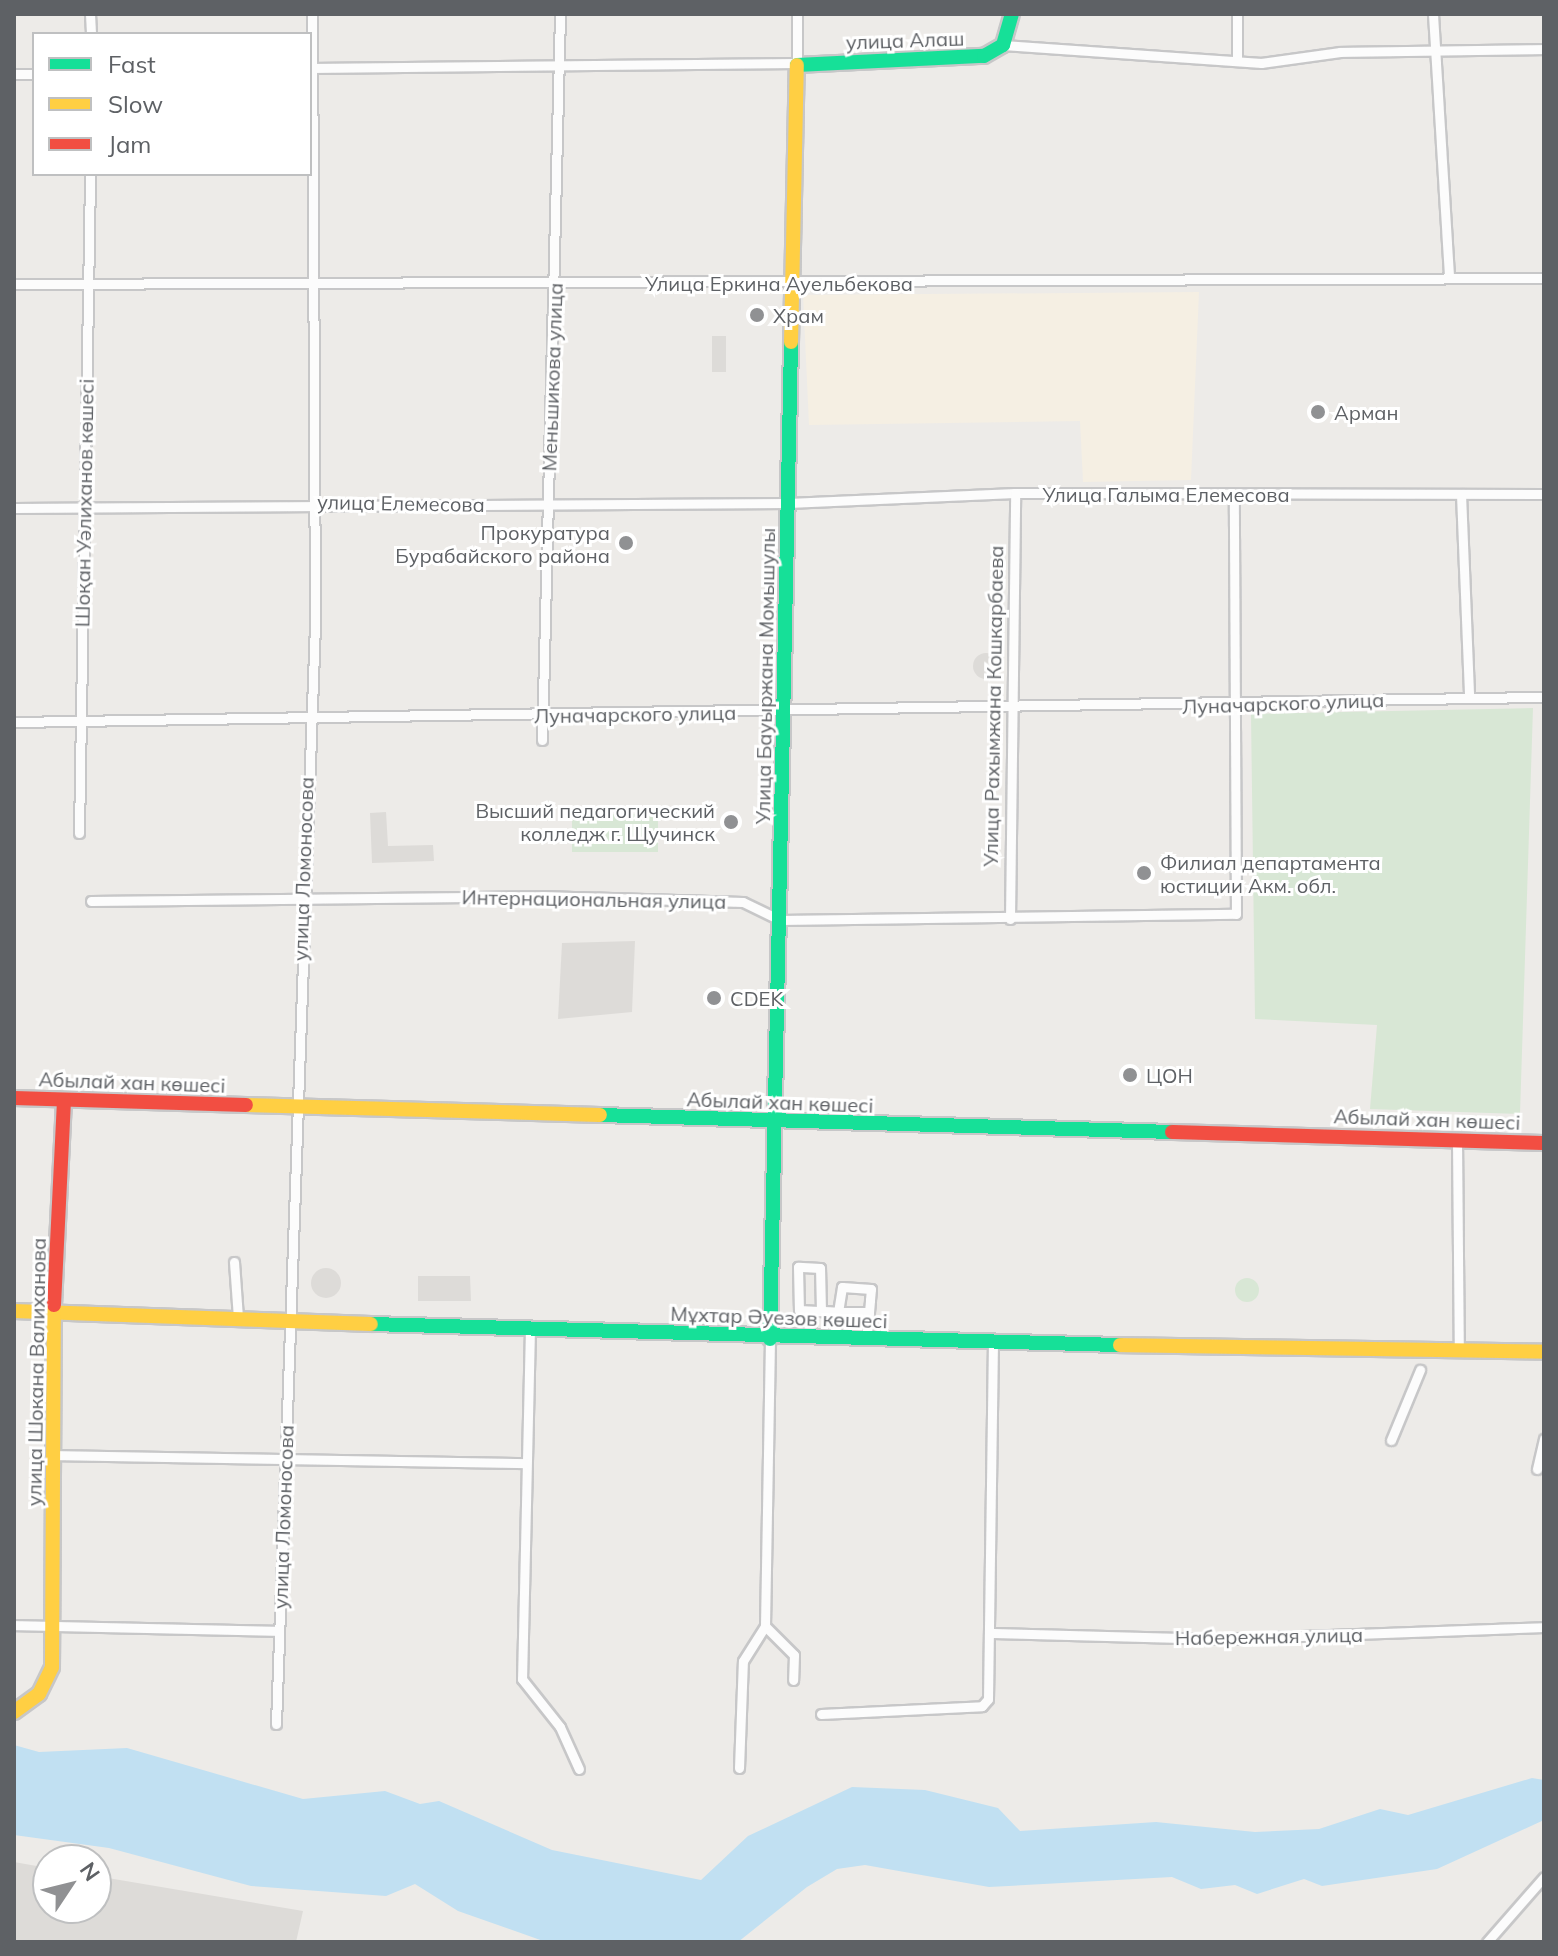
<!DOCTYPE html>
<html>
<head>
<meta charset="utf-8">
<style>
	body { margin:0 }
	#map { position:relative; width:1558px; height:1956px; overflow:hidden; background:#edebe8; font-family:Mulish,sans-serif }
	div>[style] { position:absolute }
	.commercial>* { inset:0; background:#f5efe3 }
	.industrial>* { inset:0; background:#dddbd8 }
	.round { border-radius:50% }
	.green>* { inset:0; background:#d8e7d5 }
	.water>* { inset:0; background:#c1e0f2 }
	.roads { filter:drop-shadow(2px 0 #c7c7c8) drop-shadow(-2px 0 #c7c7c8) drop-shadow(0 2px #c7c7c8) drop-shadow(0 -2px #c7c7c8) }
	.street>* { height:9px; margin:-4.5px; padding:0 4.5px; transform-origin:4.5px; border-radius:4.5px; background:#fcfcfc }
	.fast>* { height:14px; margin:-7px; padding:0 7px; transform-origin:7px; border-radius:7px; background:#16e098 }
	.slow>* { height:14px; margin:-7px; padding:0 7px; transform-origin:7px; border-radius:7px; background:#ffcf43 }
	.jam>* { height:14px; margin:-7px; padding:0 7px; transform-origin:7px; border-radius:7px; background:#f24e42 }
	.dots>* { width:22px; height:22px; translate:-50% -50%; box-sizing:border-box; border:4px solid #fff; border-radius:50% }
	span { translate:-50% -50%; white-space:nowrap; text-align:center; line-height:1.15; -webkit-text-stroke:6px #fff; paint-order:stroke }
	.street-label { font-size:20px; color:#5e6165 }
	.poi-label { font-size:20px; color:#5e6165 }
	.left { translate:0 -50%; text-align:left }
	.right { translate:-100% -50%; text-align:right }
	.frame { position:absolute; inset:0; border:16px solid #5e6165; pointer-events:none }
	.legend { position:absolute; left:32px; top:32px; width:280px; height:144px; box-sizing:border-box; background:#fff; border:2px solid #bfc0c1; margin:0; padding:10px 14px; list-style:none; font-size:24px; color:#5e6165 }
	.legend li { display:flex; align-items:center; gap:16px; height:40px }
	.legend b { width:40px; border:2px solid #bfc0c1 }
	.north { position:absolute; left:32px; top:1844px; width:80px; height:80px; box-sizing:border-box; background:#fff; border:2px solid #bfc0c1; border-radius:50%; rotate:55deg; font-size:22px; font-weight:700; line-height:32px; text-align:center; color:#5e6165 }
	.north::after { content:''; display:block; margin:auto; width:28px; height:36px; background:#909193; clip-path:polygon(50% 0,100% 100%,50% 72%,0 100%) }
</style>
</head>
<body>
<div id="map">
	<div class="commercial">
		<i style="clip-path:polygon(1199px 292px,1191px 480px,1083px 482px,1080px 421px,809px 425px,803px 295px)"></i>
	</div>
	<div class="industrial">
		<i style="clip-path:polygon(712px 336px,726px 336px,726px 372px,712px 372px)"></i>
		<i class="round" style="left:973px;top:653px;width:26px;height:26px"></i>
		<i style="clip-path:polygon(386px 812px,388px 846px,433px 845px,434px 861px,372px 863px,370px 813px)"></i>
		<i style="clip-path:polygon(635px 941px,632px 1012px,558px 1019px,562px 943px)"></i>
		<i class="round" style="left:311px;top:1268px;width:30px;height:30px"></i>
		<i style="clip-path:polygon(418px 1276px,470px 1276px,471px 1301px,418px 1301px)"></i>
		<i style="clip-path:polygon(14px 1862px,48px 1868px,48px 1908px,96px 1908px,96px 1876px,303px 1911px,296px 1942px,14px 1942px)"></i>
	</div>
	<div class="green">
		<i style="clip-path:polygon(1533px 708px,1520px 1114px,1370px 1109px,1377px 1025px,1255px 1019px,1251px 714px)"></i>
		<i style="clip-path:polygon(572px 814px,658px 814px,658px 852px,572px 852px)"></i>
		<i class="round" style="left:1235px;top:1278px;width:24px;height:24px"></i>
	</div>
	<div class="water">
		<i style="clip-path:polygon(14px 1745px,39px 1752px,127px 1748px,303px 1799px,385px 1791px,420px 1804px,439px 1801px,552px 1850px,701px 1880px,748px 1836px,852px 1787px,925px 1790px,998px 1808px,1020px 1831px,1156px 1822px,1255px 1832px,1319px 1829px,1380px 1809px,1408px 1815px,1532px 1778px,1544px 1780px,1544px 1820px,1437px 1869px,1322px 1886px,1304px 1879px,1257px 1894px,1235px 1885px,1201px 1889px,1172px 1877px,989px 1887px,865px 1865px,837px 1869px,807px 1887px,738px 1942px,546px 1942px,458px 1911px,415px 1884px,386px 1896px,251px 1886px,109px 1848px,14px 1835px)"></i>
	</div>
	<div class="roads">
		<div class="street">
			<i style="left:90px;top:14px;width:20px;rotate:87deg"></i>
			<i style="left:1237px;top:14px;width:45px;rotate:90deg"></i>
			<i style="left:1433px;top:14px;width:264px;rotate:86.5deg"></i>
			<i style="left:1003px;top:45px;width:259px;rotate:4deg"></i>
			<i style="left:1261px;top:63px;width:80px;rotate:-7.9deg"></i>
			<i style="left:1340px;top:52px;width:204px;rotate:-0.8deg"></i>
			<i style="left:310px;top:68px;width:487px;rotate:-0.6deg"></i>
			<i style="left:797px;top:63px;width:49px;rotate:-90deg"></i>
			<i style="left:14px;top:74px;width:20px"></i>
			<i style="left:14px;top:284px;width:1530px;rotate:-0.22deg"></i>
			<i style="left:1461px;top:494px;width:201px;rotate:87.7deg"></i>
			<i style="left:14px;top:508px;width:774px;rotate:-0.37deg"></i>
			<i style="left:788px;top:503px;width:227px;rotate:-2.5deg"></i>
			<i style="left:1015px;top:493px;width:529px;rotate:0.11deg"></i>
			<i style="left:14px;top:722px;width:1530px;rotate:-0.94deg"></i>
			<i style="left:542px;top:740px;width:726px;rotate:-88.58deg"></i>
			<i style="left:79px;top:833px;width:659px;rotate:-89.04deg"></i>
			<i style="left:91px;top:901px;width:451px;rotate:-0.6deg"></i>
			<i style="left:542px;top:896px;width:201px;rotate:1.7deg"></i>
			<i style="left:743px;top:902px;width:41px;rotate:25.9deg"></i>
			<i style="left:780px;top:920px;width:456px;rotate:-0.8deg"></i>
			<i style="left:1236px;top:914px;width:420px;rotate:-90.3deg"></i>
			<i style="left:1010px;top:919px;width:426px;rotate:-89.3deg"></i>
			<i style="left:1457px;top:1140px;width:210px;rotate:89.5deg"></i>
			<i style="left:234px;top:1262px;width:56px;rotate:85.9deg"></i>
			<i style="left:530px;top:1328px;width:351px;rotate:91.3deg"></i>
			<i style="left:522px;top:1679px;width:61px;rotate:51.6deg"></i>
			<i style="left:560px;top:1727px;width:46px;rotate:65.7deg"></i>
			<i style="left:834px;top:1339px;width:27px;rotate:-82deg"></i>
			<i style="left:838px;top:1312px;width:17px;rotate:-177deg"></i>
			<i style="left:821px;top:1311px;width:43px;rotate:-91.3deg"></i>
			<i style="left:820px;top:1268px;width:22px;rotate:-177deg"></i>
			<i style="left:798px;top:1267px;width:43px;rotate:88.7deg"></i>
			<i style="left:799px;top:1310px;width:39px;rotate:3deg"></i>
			<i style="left:838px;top:1312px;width:31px"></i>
			<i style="left:869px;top:1312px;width:12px;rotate:95deg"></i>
			<i style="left:868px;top:1324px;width:16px;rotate:97deg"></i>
			<i style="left:866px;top:1340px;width:28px;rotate:-84deg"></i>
			<i style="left:869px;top:1312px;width:12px;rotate:-85deg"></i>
			<i style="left:870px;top:1300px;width:11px;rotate:-85deg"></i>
			<i style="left:871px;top:1289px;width:29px;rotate:-176deg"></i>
			<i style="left:842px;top:1287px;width:25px;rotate:99deg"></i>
			<i style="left:838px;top:1312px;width:27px;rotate:98deg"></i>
			<i style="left:1391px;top:1440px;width:76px;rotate:-67.5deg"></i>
			<i style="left:53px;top:1455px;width:473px;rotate:1deg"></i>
			<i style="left:1537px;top:1469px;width:31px;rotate:-77deg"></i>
			<i style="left:14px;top:1625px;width:265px;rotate:1.3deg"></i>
			<i style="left:765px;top:1626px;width:41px;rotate:45deg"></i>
			<i style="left:794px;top:1655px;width:25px;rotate:92deg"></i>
			<i style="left:993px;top:1633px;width:227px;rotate:1.5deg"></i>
			<i style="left:1220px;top:1639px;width:324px;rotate:-2.1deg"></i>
			<i style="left:821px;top:1714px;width:161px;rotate:-2.8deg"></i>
			<i style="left:982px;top:1706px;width:9px;rotate:-49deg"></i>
			<i style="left:988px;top:1699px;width:357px;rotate:-89.2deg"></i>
			<i style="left:276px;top:1724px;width:1100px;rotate:-87.97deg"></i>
			<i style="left:315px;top:625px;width:611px;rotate:-90.28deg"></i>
			<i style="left:739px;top:1768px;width:107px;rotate:-87.9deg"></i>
			<i style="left:743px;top:1661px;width:41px;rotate:-57.8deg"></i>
			<i style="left:765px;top:1626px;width:287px;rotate:-89deg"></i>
			<i style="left:1487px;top:1942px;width:86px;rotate:-48.8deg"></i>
		</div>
		<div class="fast">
			<i style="left:797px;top:65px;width:187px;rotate:-2.8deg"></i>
			<i style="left:984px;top:56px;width:22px;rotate:-30deg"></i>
			<i style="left:1003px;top:45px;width:32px;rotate:-74deg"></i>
			<i style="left:600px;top:1115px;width:572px;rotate:1.7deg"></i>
			<i style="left:371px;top:1324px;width:749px;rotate:1.61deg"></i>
			<i style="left:770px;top:1339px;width:997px;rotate:-88.79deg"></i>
		</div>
		<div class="slow">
			<i style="left:791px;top:342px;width:277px;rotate:-88.8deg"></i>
			<i style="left:246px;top:1105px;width:354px;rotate:1.6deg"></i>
			<i style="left:14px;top:1311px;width:357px;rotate:2.1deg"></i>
			<i style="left:1120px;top:1345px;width:424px;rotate:0.9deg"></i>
			<i style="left:14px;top:1712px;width:31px;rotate:-36deg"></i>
			<i style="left:39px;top:1694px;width:30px;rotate:-64deg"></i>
			<i style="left:52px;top:1667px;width:362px;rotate:-89.7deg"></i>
		</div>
		<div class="jam">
			<i style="left:14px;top:1098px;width:232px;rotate:1.7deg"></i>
			<i style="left:1172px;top:1132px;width:372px;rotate:1.7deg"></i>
			<i style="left:54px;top:1305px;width:205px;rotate:-87.2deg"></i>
		</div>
	</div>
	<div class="dots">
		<i style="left:757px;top:315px;background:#909193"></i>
		<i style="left:1318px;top:412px;background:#909193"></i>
		<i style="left:626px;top:543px;background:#909193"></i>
		<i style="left:731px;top:822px;background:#909193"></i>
		<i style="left:1144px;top:873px;background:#909193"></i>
		<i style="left:714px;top:998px;background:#909193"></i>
		<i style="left:1130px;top:1075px;background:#909193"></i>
	</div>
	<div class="street-label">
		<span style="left:905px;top:40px;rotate:-2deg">улица Алаш</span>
		<span style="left:779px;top:283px">Улица Еркина Ауельбекова</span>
		<span style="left:552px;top:377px;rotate:-88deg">Меньшикова улица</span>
		<span style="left:1166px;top:494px">Улица Галыма Елемесова</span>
		<span style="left:84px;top:503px;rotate:-89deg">Шоқан Уәлиханов көшесі</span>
		<span style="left:401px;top:503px;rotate:1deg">улица Елемесова</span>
		<span style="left:765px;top:676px;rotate:-89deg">Улица Бауыржана Момышулы</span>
		<span style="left:1283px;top:703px;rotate:-2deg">Луначарского улица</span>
		<span style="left:993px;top:706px;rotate:-89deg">Улица Рахымжана Кошкарбаева</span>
		<span style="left:635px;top:714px;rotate:-1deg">Луначарского улица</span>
		<span style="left:303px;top:869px;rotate:-88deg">улица Ломоносова</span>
		<span style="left:594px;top:899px;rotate:1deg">Интернациональная улица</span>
		<span style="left:132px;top:1082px;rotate:2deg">Абылай хан көшесі</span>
		<span style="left:780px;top:1102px;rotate:2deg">Абылай хан көшесі</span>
		<span style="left:1427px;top:1119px;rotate:2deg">Абылай хан көшесі</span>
		<span style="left:779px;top:1317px;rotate:2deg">Мұхтар Әуезов көшесі</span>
		<span style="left:36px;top:1372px;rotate:-89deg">улица Шокана Валиханова</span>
		<span style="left:283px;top:1517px;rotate:-88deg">улица Ломоносова</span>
		<span style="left:1269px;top:1636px;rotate:-1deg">Набережная улица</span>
	</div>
	<div class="poi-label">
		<span class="left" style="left:773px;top:315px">Храм</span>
		<span class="left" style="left:1334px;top:412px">Арман</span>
		<span class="right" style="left:610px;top:544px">Прокуратура<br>Бурабайского района</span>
		<span class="right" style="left:715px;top:822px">Высший педагогический<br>колледж г. Щучинск</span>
		<span class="left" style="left:1160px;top:874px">Филиал департамента<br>юстиции Акм. обл.</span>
		<span class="left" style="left:730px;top:998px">CDEK</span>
		<span class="left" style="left:1146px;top:1075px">ЦОН</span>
	</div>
	<div class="frame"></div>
	<ul class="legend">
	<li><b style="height:10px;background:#16e098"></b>Fast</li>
	<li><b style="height:10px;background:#ffcf43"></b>Slow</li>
	<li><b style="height:10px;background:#f24e42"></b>Jam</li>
	</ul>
	<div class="north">N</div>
</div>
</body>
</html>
